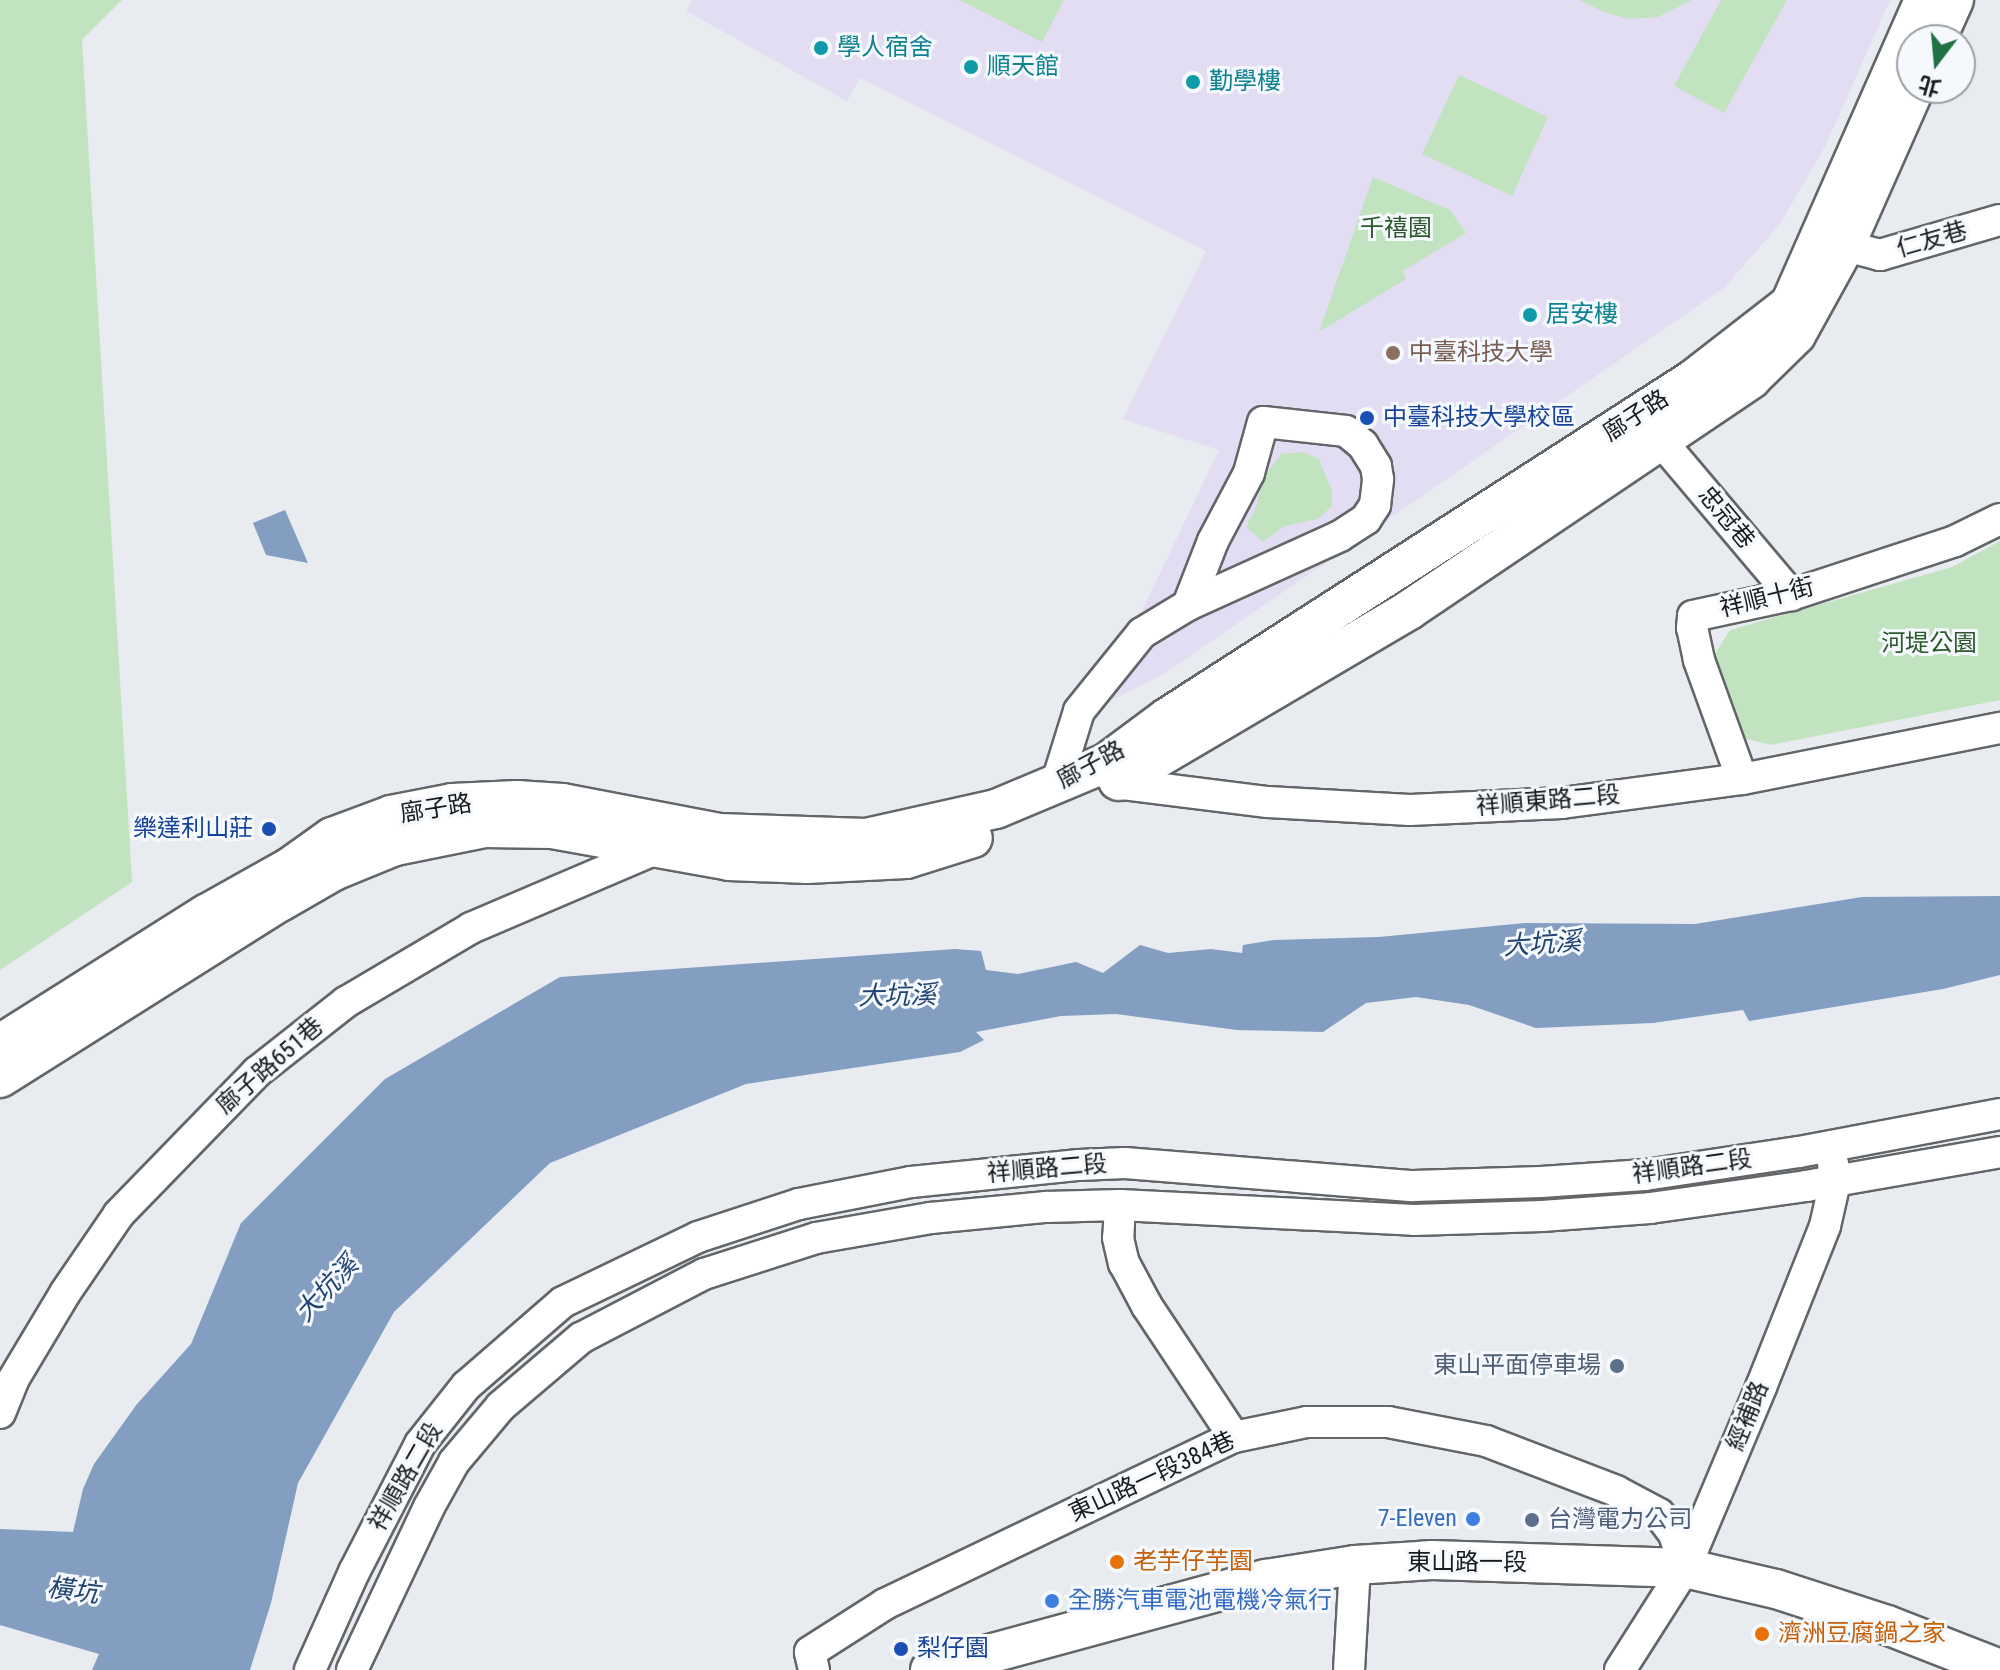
<!DOCTYPE html>
<html>
<head>
<meta charset="utf-8">
<style>
	body { margin:0 }
	#map { position:relative; width:2000px; height:1670px; overflow:hidden; background:#e8ebef; font-family:"Roboto Condensed","Noto Sans TC",sans-serif }
	div>[style] { position:absolute }
	.education>* { inset:0; background:#e3ddf3 }
	.green>* { inset:0; background:#c2e3c0 }
	.water>* { inset:0; background:#839ec1 }
	.roads { filter:drop-shadow(2px 0 #636669) drop-shadow(-2px 0 #636669) drop-shadow(0 2px #636669) drop-shadow(0 -2px #636669) }
	.minor>* { height:30px; margin:-15px; padding:0 15px; transform-origin:15px; border-radius:15px; background:#fff }
	.major>* { height:38px; margin:-19px; padding:0 19px; transform-origin:19px; border-radius:19px; background:#fff }
	.dots>* { width:22px; height:22px; translate:-50% -50%; box-sizing:border-box; border:4px solid #f5f8fc; border-radius:50% }
	span { translate:-50% -50%; white-space:nowrap; text-align:center; line-height:1.15; -webkit-text-stroke:6px #f5f8fc; paint-order:stroke }
	.culture-label { font-size:24px; color:#0d838f }
	.left { translate:0 -50%; text-align:left }
	.park-label { font-size:24px; color:#2c592b }
	.street-label { font-size:24px; color:#191b1c }
	.education-label { font-size:24px; color:#785e54 }
	.transit-label { font-size:24px; color:#164399 }
	.right { translate:-100% -50%; text-align:right }
	.service-label { font-size:24px; color:#4e5e75 }
	.shop-label { font-size:24px; color:#366cbe }
	.food-label { font-size:24px; color:#c56008 }
	.water-label { font-size:26px; color:#1f4472; font-style:italic }
	.north { position:absolute; left:1896px; top:24px; width:80px; height:80px; box-sizing:border-box; background:#f5f8fc; border:2px solid #9da0a2; border-radius:50%; rotate:196deg; font-size:22px; font-weight:700; line-height:32px; text-align:center; color:#191b1c }
	.north::after { content:''; display:block; margin:auto; width:28px; height:36px; background:#207244; clip-path:polygon(50% 0,100% 100%,50% 72%,0 100%) }
</style>
</head>
<body>
<div id="map">
	<div class="education">
		<i style="clip-path:polygon(693px 0,1890px 0,1826px 145px,1780px 224px,1725px 287px,1167px 672px,1095px 709px,1219px 450px,1123px 419px,1206px 251px,860px 78px,847px 101px,686px 11px)"></i>
	</div>
	<div class="green">
		<i style="clip-path:polygon(0 0,122px 0,82px 40px,132px 882px,0 970px)"></i>
		<i style="clip-path:polygon(959px 0,1064px 0,1042px 42px)"></i>
		<i style="clip-path:polygon(1579px 0,1692px 0,1658px 17px,1629px 19px,1604px 12px)"></i>
		<i style="clip-path:polygon(1721px 0,1787px 0,1724px 113px,1674px 86px)"></i>
		<i style="clip-path:polygon(1459px 75px,1548px 117px,1512px 196px,1422px 154px)"></i>
		<i style="clip-path:polygon(1373px 177px,1450px 210px,1466px 233px,1403px 271px,1406px 279px,1319px 332px)"></i>
		<i style="clip-path:polygon(1303px 452px,1319px 459px,1332px 491px,1332px 506px,1318px 519px,1285px 526px,1263px 542px,1246px 527px,1257px 505px,1263px 479px,1281px 454px)"></i>
		<i style="clip-path:polygon(2000px 541px,2000px 700px,1771px 745px,1744px 738px,1713px 657px,1730px 630px,1952px 567px)"></i>
	</div>
	<div class="water">
		<i style="clip-path:polygon(285px 510px,308px 563px,266px 555px,253px 523px)"></i>
		<i style="clip-path:polygon(2000px 896px,2000px 975px,1943px 989px,1749px 1021px,1743px 1010px,1653px 1023px,1536px 1028px,1469px 1005px,1416px 997px,1366px 1003px,1323px 1032px,1237px 1030px,1116px 1014px,1061px 1016px,976px 1032px,984px 1040px,960px 1052px,746px 1084px,550px 1163px,394px 1312px,298px 1483px,271px 1603px,250px 1670px,92px 1670px,99px 1654px,0 1625px,0 1529px,73px 1532px,83px 1489px,94px 1464px,137px 1404px,191px 1344px,241px 1223px,385px 1079px,560px 977px,955px 949px,981px 951px,986px 970px,1018px 974px,1076px 962px,1103px 973px,1140px 945px,1168px 953px,1211px 949px,1242px 953px,1243px 945px,1274px 940px,1379px 937px,1525px 923px,1695px 924px,1862px 897px)"></i>
	</div>
	<div class="roads">
		<div class="minor">
			<i style="left:1827px;top:241px;width:55px;rotate:14.8deg"></i>
			<i style="left:1880px;top:255px;width:125px;rotate:-16.3deg"></i>
			<i style="left:1661px;top:441px;width:202px;rotate:49.8deg"></i>
			<i style="left:1111px;top:776px;width:8px;rotate:60deg"></i>
			<i style="left:1115px;top:783px;width:154px;rotate:7.1deg"></i>
			<i style="left:1268px;top:802px;width:142px;rotate:3.2deg"></i>
			<i style="left:1410px;top:810px;width:152px;rotate:-2.6deg"></i>
			<i style="left:1562px;top:803px;width:182px;rotate:-7.6deg"></i>
			<i style="left:1742px;top:779px;width:263px;rotate:-11.2deg"></i>
			<i style="left:1742px;top:779px;width:127px;rotate:-109.9deg"></i>
			<i style="left:1699px;top:660px;width:33px;rotate:-102deg"></i>
			<i style="left:1692px;top:628px;width:12px;rotate:-85deg"></i>
			<i style="left:1693px;top:616px;width:100px;rotate:-12.1deg"></i>
			<i style="left:1791px;top:595px;width:173px;rotate:-18.2deg"></i>
			<i style="left:1955px;top:541px;width:50px;rotate:-26.1deg"></i>
			<i style="left:1056px;top:785px;width:77px;rotate:-72.7deg"></i>
			<i style="left:1079px;top:711px;width:100px;rotate:-51.1deg"></i>
			<i style="left:1142px;top:633px;width:54px;rotate:-31.3deg"></i>
			<i style="left:1188px;top:605px;width:167px;rotate:-24.4deg"></i>
			<i style="left:1340px;top:536px;width:31px;rotate:-33deg"></i>
			<i style="left:1366px;top:519px;width:17px;rotate:-57deg"></i>
			<i style="left:1375px;top:505px;width:26px;rotate:-83deg"></i>
			<i style="left:1378px;top:479px;width:13px;rotate:-99deg"></i>
			<i style="left:1376px;top:466px;width:25px;rotate:-122deg"></i>
			<i style="left:1363px;top:445px;width:22px;rotate:-141deg"></i>
			<i style="left:1346px;top:431px;width:83px;rotate:-173.8deg"></i>
			<i style="left:1263px;top:422px;width:53px;rotate:105.4deg"></i>
			<i style="left:1249px;top:473px;width:77px;rotate:117.9deg"></i>
			<i style="left:1213px;top:541px;width:69px;rotate:111.3deg"></i>
			<i style="left:1120px;top:1205px;width:33px;rotate:93deg"></i>
			<i style="left:1118px;top:1238px;width:26px;rotate:77deg"></i>
			<i style="left:1124px;top:1263px;width:49px;rotate:61.9deg"></i>
			<i style="left:1147px;top:1306px;width:157px;rotate:56.4deg"></i>
			<i style="left:0;top:1413px;width:35px;rotate:-68deg"></i>
			<i style="left:13px;top:1380px;width:101px;rotate:-59.1deg"></i>
			<i style="left:65px;top:1293px;width:96px;rotate:-55.6deg"></i>
			<i style="left:119px;top:1214px;width:198px;rotate:-45.8deg"></i>
			<i style="left:257px;top:1072px;width:113px;rotate:-38.2deg"></i>
			<i style="left:346px;top:1002px;width:145px;rotate:-30.6deg"></i>
			<i style="left:471px;top:928px;width:199px;rotate:-23.1deg"></i>
			<i style="left:310px;top:1670px;width:107px;rotate:-65.8deg"></i>
			<i style="left:354px;top:1572px;width:144px;rotate:-62.7deg"></i>
			<i style="left:420px;top:1444px;width:74px;rotate:-51.6deg"></i>
			<i style="left:466px;top:1386px;width:128px;rotate:-40.9deg"></i>
			<i style="left:563px;top:1302px;width:150px;rotate:-25.7deg"></i>
			<i style="left:698px;top:1237px;width:106px;rotate:-18.1deg"></i>
			<i style="left:799px;top:1204px;width:114px;rotate:-11.1deg"></i>
			<i style="left:911px;top:1182px;width:169px;rotate:-5.8deg"></i>
			<i style="left:1079px;top:1165px;width:46px;rotate:-2.5deg"></i>
			<i style="left:1125px;top:1163px;width:289px;rotate:4.6deg"></i>
			<i style="left:1413px;top:1186px;width:128px;rotate:-1.8deg"></i>
			<i style="left:1541px;top:1182px;width:104px;rotate:-3.9deg"></i>
			<i style="left:1645px;top:1175px;width:156px;rotate:-8.5deg"></i>
			<i style="left:1799px;top:1152px;width:205px;rotate:-10.7deg"></i>
			<i style="left:352px;top:1670px;width:180px;rotate:-64.7deg"></i>
			<i style="left:429px;top:1507px;width:51px;rotate:-60.9deg"></i>
			<i style="left:454px;top:1462px;width:73px;rotate:-50deg"></i>
			<i style="left:501px;top:1406px;width:105px;rotate:-40.4deg"></i>
			<i style="left:581px;top:1338px;width:139px;rotate:-27.5deg"></i>
			<i style="left:704px;top:1274px;width:118px;rotate:-17.8deg"></i>
			<i style="left:816px;top:1238px;width:117px;rotate:-9.9deg"></i>
			<i style="left:931px;top:1218px;width:116px;rotate:-5.5deg"></i>
			<i style="left:1046px;top:1207px;width:74px;rotate:-1.5deg"></i>
			<i style="left:1120px;top:1205px;width:294px;rotate:2.9deg"></i>
			<i style="left:1414px;top:1220px;width:128px;rotate:-1.8deg"></i>
			<i style="left:1542px;top:1216px;width:108px;rotate:-4.2deg"></i>
			<i style="left:1650px;top:1208px;width:158px;rotate:-8deg"></i>
			<i style="left:1806px;top:1186px;width:197px;rotate:-9.9deg"></i>
			<i style="left:814px;top:1670px;width:18px;rotate:-103deg"></i>
			<i style="left:810px;top:1652px;width:89px;rotate:-32.6deg"></i>
			<i style="left:885px;top:1604px;width:387px;rotate:-25.6deg"></i>
			<i style="left:1234px;top:1437px;width:75px;rotate:-11.6deg"></i>
			<i style="left:1307px;top:1422px;width:81px"></i>
			<i style="left:1388px;top:1422px;width:100px;rotate:11deg"></i>
			<i style="left:1486px;top:1441px;width:139px;rotate:21deg"></i>
			<i style="left:1616px;top:1491px;width:49px;rotate:28.1deg"></i>
			<i style="left:1659px;top:1514px;width:25px;rotate:53deg"></i>
			<i style="left:1674px;top:1534px;width:36px;rotate:72deg"></i>
			<i style="left:1349px;top:1670px;width:105px;rotate:-86.7deg"></i>
			<i style="left:1620px;top:1670px;width:121px;rotate:-57.5deg"></i>
			<i style="left:1685px;top:1568px;width:196px;rotate:-67.2deg"></i>
			<i style="left:1761px;top:1387px;width:173px;rotate:-68.3deg"></i>
			<i style="left:1825px;top:1226px;width:45px;rotate:-77.2deg"></i>
			<i style="left:1835px;top:1182px;width:18px;rotate:-96deg"></i>
		</div>
		<div class="major">
			<i style="left:1936px;top:40px;width:44px;rotate:-65.8deg"></i>
			<i style="left:1119px;top:781px;width:337px;rotate:-30.5deg"></i>
			<i style="left:1409px;top:610px;width:413px;rotate:-34deg"></i>
			<i style="left:1751px;top:379px;width:63px;rotate:-44.4deg"></i>
			<i style="left:1796px;top:335px;width:99px;rotate:-61.1deg"></i>
			<i style="left:1844px;top:248px;width:175px;rotate:-66.1deg"></i>
			<i style="left:0;top:1044px;width:244px;rotate:-32.3deg"></i>
			<i style="left:206px;top:914px;width:96px;rotate:-29.2deg"></i>
			<i style="left:290px;top:867px;width:52px;rotate:-35.5deg"></i>
			<i style="left:332px;top:837px;width:63px;rotate:-20.4deg"></i>
			<i style="left:391px;top:815px;width:62px;rotate:-11.1deg"></i>
			<i style="left:452px;top:803px;width:65px;rotate:-2.6deg"></i>
			<i style="left:517px;top:800px;width:45px;rotate:3.8deg"></i>
			<i style="left:562px;top:803px;width:160px;rotate:10.8deg"></i>
			<i style="left:719px;top:833px;width:147px;rotate:1.9deg"></i>
			<i style="left:866px;top:838px;width:133px;rotate:-12.6deg"></i>
			<i style="left:996px;top:809px;width:119px;rotate:-22.7deg"></i>
			<i style="left:1106px;top:763px;width:77px;rotate:-36.6deg"></i>
			<i style="left:1168px;top:717px;width:623px;rotate:-32.75deg"></i>
			<i style="left:1692px;top:380px;width:124px;rotate:-37.8deg"></i>
			<i style="left:1790px;top:304px;width:332px;rotate:-66.2deg"></i>
			<i style="left:0;top:1078px;width:331px;rotate:-32.2deg"></i>
			<i style="left:280px;top:902px;width:62px;rotate:-29.9deg"></i>
			<i style="left:334px;top:871px;width:66px;rotate:-22.3deg"></i>
			<i style="left:395px;top:846px;width:91px;rotate:-11.4deg"></i>
			<i style="left:484px;top:828px;width:68px;rotate:0.8deg"></i>
			<i style="left:552px;top:829px;width:180px;rotate:10.2deg"></i>
			<i style="left:729px;top:861px;width:78px;rotate:2.2deg"></i>
			<i style="left:807px;top:864px;width:99px;rotate:-2.9deg"></i>
			<i style="left:906px;top:859px;width:70px;rotate:-17.4deg"></i>
			<i style="left:930px;top:1670px;width:348px;rotate:-15.2deg"></i>
			<i style="left:1266px;top:1579px;width:90px;rotate:-8.9deg"></i>
			<i style="left:1355px;top:1565px;width:77px;rotate:-3.7deg"></i>
			<i style="left:1432px;top:1560px;width:253px;rotate:1.8deg"></i>
			<i style="left:1685px;top:1568px;width:93px;rotate:13deg"></i>
			<i style="left:1776px;top:1589px;width:117px;rotate:18deg"></i>
			<i style="left:1887px;top:1625px;width:121px;rotate:21.3deg"></i>
		</div>
	</div>
	<div class="dots">
		<i style="left:821px;top:48px;background:#0f9aa8"></i>
		<i style="left:971px;top:67px;background:#0f9aa8"></i>
		<i style="left:1193px;top:82px;background:#0f9aa8"></i>
		<i style="left:1530px;top:315px;background:#0f9aa8"></i>
		<i style="left:1393px;top:353px;background:#8d6e63"></i>
		<i style="left:1367px;top:418px;background:#1a4fb4"></i>
		<i style="left:269px;top:829px;background:#1a4fb4"></i>
		<i style="left:1617px;top:1366px;background:#5c6f8a"></i>
		<i style="left:1473px;top:1519px;background:#3f7fe0"></i>
		<i style="left:1532px;top:1520px;background:#5c6f8a"></i>
		<i style="left:1117px;top:1562px;background:#e8710a"></i>
		<i style="left:1052px;top:1601px;background:#3f7fe0"></i>
		<i style="left:1762px;top:1634px;background:#e8710a"></i>
		<i style="left:901px;top:1649px;background:#1a4fb4"></i>
	</div>
	<div class="culture-label">
		<span class="left" style="left:837px;top:48px">學人宿舍</span>
		<span class="left" style="left:987px;top:67px">順天館</span>
		<span class="left" style="left:1209px;top:82px">勤學樓</span>
		<span class="left" style="left:1546px;top:315px">居安樓</span>
	</div>
	<div class="park-label">
		<span style="left:1396px;top:229px">千禧園</span>
		<span style="left:1929px;top:644px">河堤公園</span>
	</div>
	<div class="street-label">
		<span style="left:1932px;top:240px;rotate:-16deg">仁友巷</span>
		<span style="left:1636px;top:416px;rotate:-33deg">廍子路</span>
		<span style="left:1726px;top:518px;rotate:50deg">忠冠巷</span>
		<span style="left:1767px;top:598px;rotate:-14deg">祥順十街</span>
		<span style="left:1091px;top:765px;rotate:-28deg">廍子路</span>
		<span style="left:1548px;top:801px;rotate:-5deg">祥順東路二段</span>
		<span style="left:436px;top:809px;rotate:-9deg">廍子路</span>
		<span style="left:270px;top:1066px;rotate:-41deg">廍子路651巷</span>
		<span style="left:1692px;top:1167px;rotate:-8deg">祥順路二段</span>
		<span style="left:1047px;top:1169px;rotate:-5deg">祥順路二段</span>
		<span style="left:1748px;top:1416px;rotate:-68deg">經補路</span>
		<span style="left:406px;top:1477px;rotate:-60deg">祥順路二段</span>
		<span style="left:1152px;top:1477px;rotate:-25deg">東山路一段384巷</span>
		<span style="left:1467px;top:1563px">東山路一段</span>
	</div>
	<div class="education-label">
		<span class="left" style="left:1409px;top:353px">中臺科技大學</span>
	</div>
	<div class="transit-label">
		<span class="left" style="left:1383px;top:418px">中臺科技大學校區</span>
		<span class="right" style="left:253px;top:829px">樂達利山莊</span>
		<span class="left" style="left:917px;top:1649px">梨仔園</span>
	</div>
	<div class="service-label">
		<span class="right" style="left:1601px;top:1366px">東山平面停車場</span>
		<span class="left" style="left:1548px;top:1520px">台灣電力公司</span>
	</div>
	<div class="shop-label">
		<span class="right" style="left:1457px;top:1519px">7-Eleven</span>
		<span class="left" style="left:1068px;top:1601px">全勝汽車電池電機冷氣行</span>
	</div>
	<div class="food-label">
		<span class="left" style="left:1133px;top:1562px">老芋仔芋園</span>
		<span class="left" style="left:1778px;top:1634px">濟洲豆腐鍋之家</span>
	</div>
	<div class="water-label">
		<span style="left:1542px;top:944px;rotate:-4deg">大坑溪</span>
		<span style="left:897px;top:996px;rotate:-1deg">大坑溪</span>
		<span style="left:327px;top:1289px;rotate:-47deg">大坑溪</span>
		<span style="left:73px;top:1591px;rotate:7deg">橫坑</span>
	</div>
	<div class="north">北</div>
</div>
</body>
</html>
